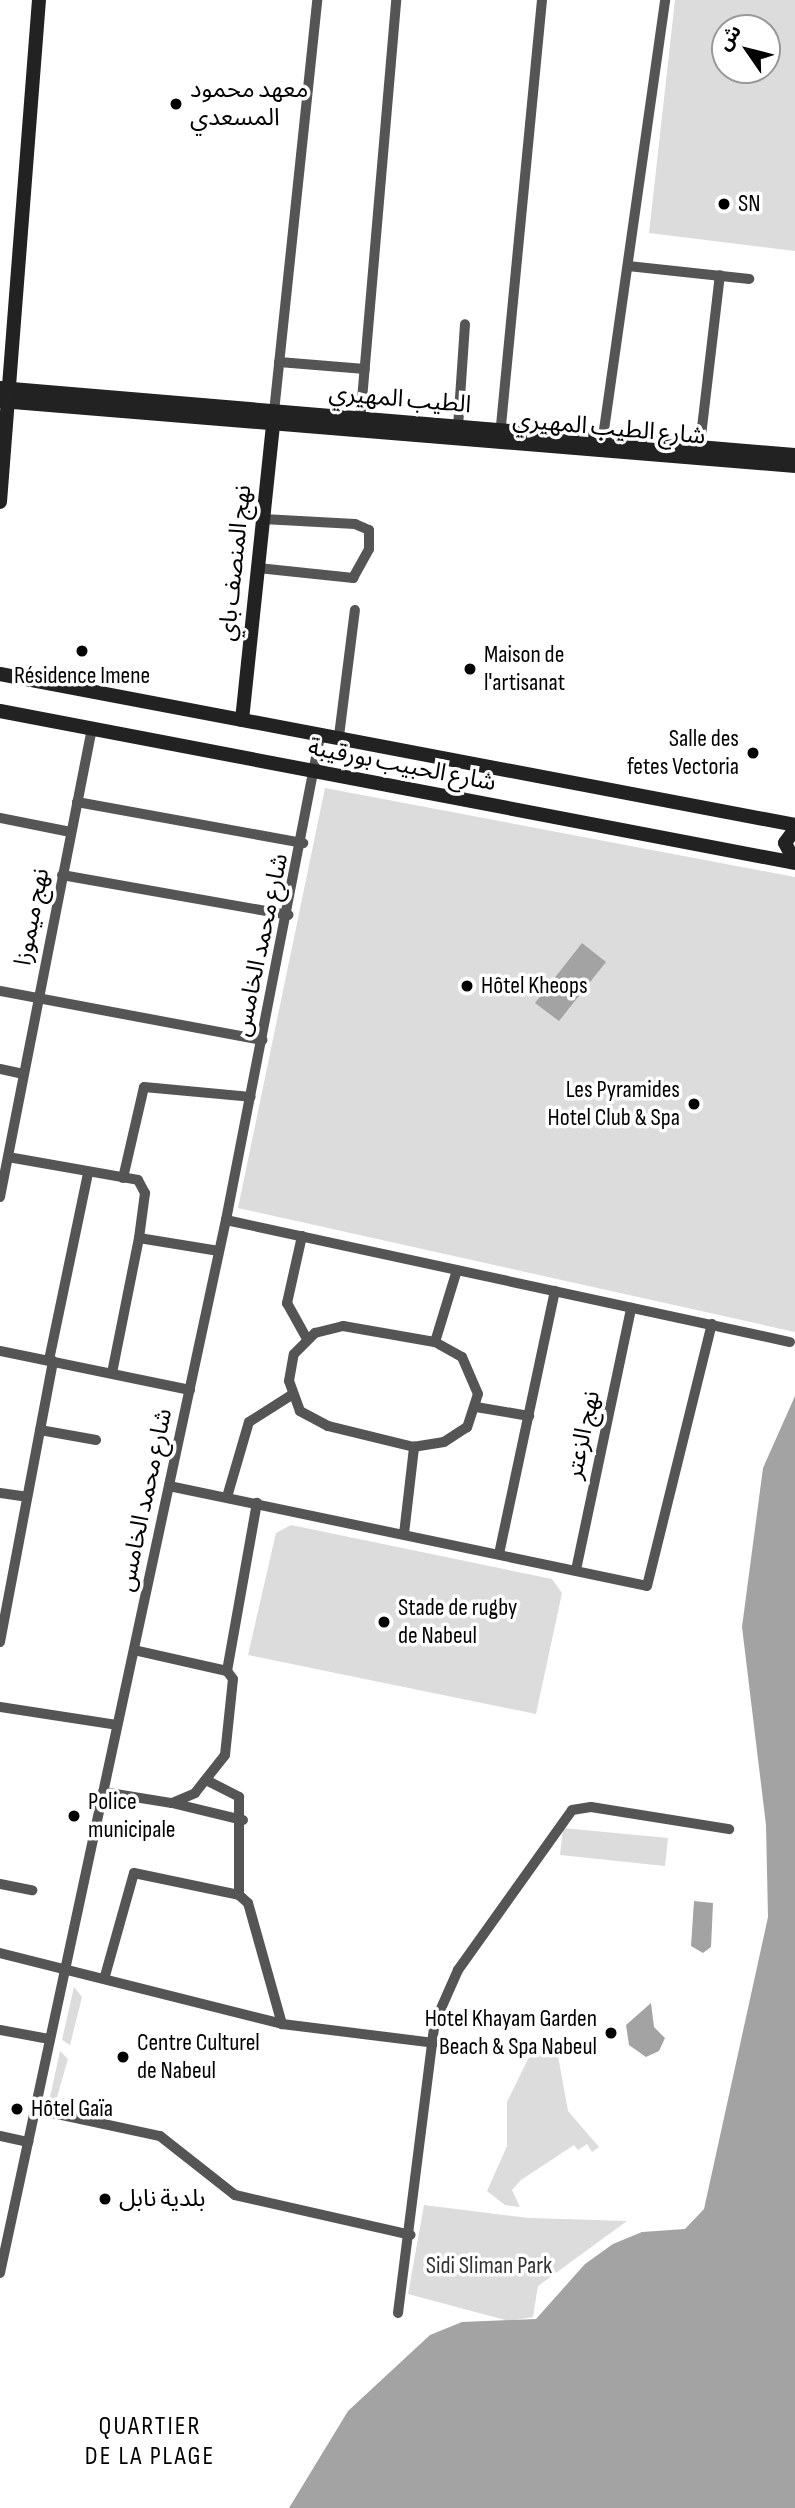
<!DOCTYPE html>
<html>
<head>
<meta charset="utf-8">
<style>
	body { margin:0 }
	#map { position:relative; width:795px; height:2508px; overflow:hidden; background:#fff; font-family:"Sofia Sans Condensed","Noto Sans Arabic",sans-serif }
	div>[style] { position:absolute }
	.green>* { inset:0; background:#dcdcdc }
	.water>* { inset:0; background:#a3a3a3 }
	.street>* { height:10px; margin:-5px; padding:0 5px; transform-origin:5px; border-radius:5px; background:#555 }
	.secondary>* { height:14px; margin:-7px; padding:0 7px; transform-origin:7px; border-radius:7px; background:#222 }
	.dots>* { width:19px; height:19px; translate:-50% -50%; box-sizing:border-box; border:4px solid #fff; border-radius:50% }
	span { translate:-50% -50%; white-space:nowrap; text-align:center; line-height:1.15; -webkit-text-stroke:7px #fff; paint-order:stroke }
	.poi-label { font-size:24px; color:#000 }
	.left { translate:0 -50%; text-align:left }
	.right { translate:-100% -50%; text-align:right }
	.street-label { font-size:24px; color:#000 }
	.park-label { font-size:24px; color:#333 }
	.neighbourhood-label { font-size:26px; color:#000; letter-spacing:2px }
	.north { position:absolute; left:711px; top:14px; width:70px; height:70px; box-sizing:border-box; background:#fff; border:2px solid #999; border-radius:50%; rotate:305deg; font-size:19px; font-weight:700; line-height:28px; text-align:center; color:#000 }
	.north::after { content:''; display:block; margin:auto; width:24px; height:32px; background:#000; clip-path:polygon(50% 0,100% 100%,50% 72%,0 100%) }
</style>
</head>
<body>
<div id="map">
	<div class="green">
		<i style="clip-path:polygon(evenodd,675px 0,795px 0,795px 251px,649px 233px,675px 0,767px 28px,767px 70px,725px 70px,725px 28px,767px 28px)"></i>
		<i style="clip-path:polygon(325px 788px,795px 877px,795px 1332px,238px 1208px)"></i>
		<i style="clip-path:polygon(291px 1525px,552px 1579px,562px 1593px,536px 1714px,248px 1655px,276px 1533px)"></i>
		<i style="clip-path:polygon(563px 1828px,668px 1838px,665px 1866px,560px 1855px)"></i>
		<i style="clip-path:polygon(74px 1987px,82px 1997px,70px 2045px,62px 2040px)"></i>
		<i style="clip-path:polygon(545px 2043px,556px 2045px,568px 2111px,599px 2147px,592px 2152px,587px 2144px,578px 2150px,574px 2145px,521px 2180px,512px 2190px,520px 2207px,505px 2205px,487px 2191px,507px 2146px,507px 2102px,528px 2059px)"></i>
		<i style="clip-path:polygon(60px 2051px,68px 2059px,55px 2104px,50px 2097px)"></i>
		<i style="clip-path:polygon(424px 2205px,529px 2218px,627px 2221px,538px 2286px,533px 2317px,509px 2321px,408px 2294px)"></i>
	</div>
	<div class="water">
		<i style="clip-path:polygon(582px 943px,606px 962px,559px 1021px,535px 1003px)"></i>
		<i style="clip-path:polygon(795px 1396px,795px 2508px,289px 2508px,348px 2411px,430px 2335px,462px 2322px,536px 2319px,585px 2264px,613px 2244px,642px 2232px,685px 2229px,704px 2209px,768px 1917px,766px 1825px,742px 1627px,763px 1468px)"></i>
		<i style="clip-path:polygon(694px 1901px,713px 1903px,711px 1947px,703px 1953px,691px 1946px)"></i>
		<i style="clip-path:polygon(651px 2003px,654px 2027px,665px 2038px,659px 2051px,646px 2057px,629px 2045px,626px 2025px)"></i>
	</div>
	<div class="street">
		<i style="left:628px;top:266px;width:122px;rotate:6.1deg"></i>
		<i style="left:279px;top:362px;width:86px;rotate:4.7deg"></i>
		<i style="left:274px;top:412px;width:414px;rotate:-84deg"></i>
		<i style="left:360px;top:423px;width:425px;rotate:-85.1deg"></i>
		<i style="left:458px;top:427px;width:103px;rotate:-86.1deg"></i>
		<i style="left:500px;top:436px;width:438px;rotate:-84.5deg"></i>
		<i style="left:602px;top:444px;width:448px;rotate:-81.9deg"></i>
		<i style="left:699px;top:453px;width:179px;rotate:-83.3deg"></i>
		<i style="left:258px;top:568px;width:96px;rotate:6deg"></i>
		<i style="left:353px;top:578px;width:33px;rotate:-61deg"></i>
		<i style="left:369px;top:549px;width:19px;rotate:-90deg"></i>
		<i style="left:369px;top:530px;width:15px;rotate:-157deg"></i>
		<i style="left:355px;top:524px;width:92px;rotate:-176.9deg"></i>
		<i style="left:339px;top:736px;width:127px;rotate:-82.8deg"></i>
		<i style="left:77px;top:802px;width:230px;rotate:10.3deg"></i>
		<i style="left:0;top:818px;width:72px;rotate:11.2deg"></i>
		<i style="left:62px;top:875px;width:230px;rotate:10deg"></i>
		<i style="left:0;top:991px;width:267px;rotate:10.6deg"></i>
		<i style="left:0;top:1069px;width:24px;rotate:12deg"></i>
		<i style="left:8px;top:1157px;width:132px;rotate:10deg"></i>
		<i style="left:138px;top:1180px;width:15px;rotate:62deg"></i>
		<i style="left:145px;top:1193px;width:45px;rotate:97.6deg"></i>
		<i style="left:139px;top:1238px;width:81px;rotate:9.2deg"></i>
		<i style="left:123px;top:1178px;width:93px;rotate:-77deg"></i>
		<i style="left:144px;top:1087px;width:107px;rotate:5.3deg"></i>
		<i style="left:0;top:1197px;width:478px;rotate:-78.9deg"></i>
		<i style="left:226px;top:1220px;width:577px;rotate:12.21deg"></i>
		<i style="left:302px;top:1236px;width:69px;rotate:102.6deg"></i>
		<i style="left:287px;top:1303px;width:41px;rotate:60.9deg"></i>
		<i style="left:343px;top:1326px;width:93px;rotate:9.9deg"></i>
		<i style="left:435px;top:1342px;width:31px;rotate:29deg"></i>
		<i style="left:462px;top:1357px;width:40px;rotate:66.6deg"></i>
		<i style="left:478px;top:1394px;width:35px;rotate:108deg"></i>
		<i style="left:467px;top:1427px;width:27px;rotate:147deg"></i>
		<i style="left:444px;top:1442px;width:30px;rotate:171deg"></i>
		<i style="left:414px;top:1447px;width:89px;rotate:-166.3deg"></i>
		<i style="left:328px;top:1426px;width:32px;rotate:-152deg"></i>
		<i style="left:300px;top:1411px;width:32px;rotate:-110deg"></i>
		<i style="left:289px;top:1381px;width:27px;rotate:-80deg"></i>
		<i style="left:294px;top:1354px;width:30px;rotate:-45deg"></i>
		<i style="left:315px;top:1333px;width:29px;rotate:-14deg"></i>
		<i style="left:435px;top:1342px;width:75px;rotate:-73deg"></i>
		<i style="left:0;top:1351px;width:194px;rotate:11.6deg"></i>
		<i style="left:49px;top:1360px;width:191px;rotate:-78.2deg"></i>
		<i style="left:112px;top:1373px;width:138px;rotate:-78.7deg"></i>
		<i style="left:476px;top:1407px;width:54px;rotate:9.6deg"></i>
		<i style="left:40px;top:1430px;width:57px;rotate:10.1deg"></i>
		<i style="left:169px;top:1486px;width:488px;rotate:11.8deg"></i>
		<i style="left:647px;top:1586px;width:270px;rotate:-76.1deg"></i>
		<i style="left:0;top:1493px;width:27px;rotate:8deg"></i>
		<i style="left:227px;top:1497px;width:78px;rotate:-73.7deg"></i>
		<i style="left:249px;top:1422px;width:49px;rotate:-32.4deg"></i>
		<i style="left:404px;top:1534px;width:88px;rotate:-83.4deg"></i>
		<i style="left:499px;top:1554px;width:269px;rotate:-78deg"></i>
		<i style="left:576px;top:1570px;width:268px;rotate:-78.1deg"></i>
		<i style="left:0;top:1642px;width:286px;rotate:-79.3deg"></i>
		<i style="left:227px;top:1671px;width:171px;rotate:-79.9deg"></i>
		<i style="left:0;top:1707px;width:118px;rotate:8.7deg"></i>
		<i style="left:208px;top:1781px;width:35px;rotate:27deg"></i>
		<i style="left:239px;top:1797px;width:98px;rotate:90deg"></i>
		<i style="left:103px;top:1792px;width:70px;rotate:9.1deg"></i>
		<i style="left:172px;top:1803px;width:25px;rotate:-23deg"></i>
		<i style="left:195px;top:1793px;width:48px;rotate:-51.7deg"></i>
		<i style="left:225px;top:1755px;width:76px;rotate:-84deg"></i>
		<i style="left:233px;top:1679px;width:10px;rotate:-127deg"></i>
		<i style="left:227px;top:1671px;width:95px;rotate:-167.3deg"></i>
		<i style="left:172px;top:1803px;width:73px;rotate:13.5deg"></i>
		<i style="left:0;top:1884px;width:33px;rotate:11deg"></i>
		<i style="left:0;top:1953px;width:291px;rotate:14.1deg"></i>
		<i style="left:282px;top:2024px;width:153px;rotate:7.1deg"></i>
		<i style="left:105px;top:1976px;width:107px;rotate:-74.3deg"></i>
		<i style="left:134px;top:1873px;width:107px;rotate:11.8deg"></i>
		<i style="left:239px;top:1895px;width:12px;rotate:42deg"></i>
		<i style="left:248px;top:1903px;width:126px;rotate:74.3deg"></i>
		<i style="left:0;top:2030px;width:50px;rotate:10.4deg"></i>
		<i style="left:34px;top:2109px;width:129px;rotate:12.1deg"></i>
		<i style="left:160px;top:2136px;width:95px;rotate:38.2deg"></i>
		<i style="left:235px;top:2195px;width:180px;rotate:12.8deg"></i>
		<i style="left:0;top:2136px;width:29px;rotate:12deg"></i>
		<i style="left:0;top:2273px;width:1077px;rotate:-77.89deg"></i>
		<i style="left:226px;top:1220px;width:496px;rotate:-79deg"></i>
		<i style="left:398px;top:2313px;width:293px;rotate:-82.8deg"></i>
		<i style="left:435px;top:2022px;width:57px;rotate:-66.1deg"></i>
		<i style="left:458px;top:1970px;width:196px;rotate:-54.5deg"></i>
		<i style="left:572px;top:1810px;width:19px;rotate:-9deg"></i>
		<i style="left:591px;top:1807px;width:140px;rotate:9.1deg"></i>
	</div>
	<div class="secondary">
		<i style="left:0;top:388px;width:798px;rotate:4.82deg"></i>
		<i style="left:0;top:401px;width:798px;rotate:4.67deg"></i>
		<i style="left:0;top:502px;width:504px;rotate:-85.56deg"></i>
		<i style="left:0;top:674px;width:809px;rotate:10.75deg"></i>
		<i style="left:0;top:711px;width:809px;rotate:10.82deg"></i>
		<i style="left:242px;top:720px;width:309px;rotate:-84deg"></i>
		<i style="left:795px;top:829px;width:17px;rotate:126deg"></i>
		<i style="left:785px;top:843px;width:21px;rotate:62deg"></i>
	</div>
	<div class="dots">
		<i style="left:176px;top:104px;background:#000"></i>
		<i style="left:724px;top:204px;background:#000"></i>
		<i style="left:82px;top:651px;background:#000"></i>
		<i style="left:470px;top:669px;background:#000"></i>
		<i style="left:753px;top:753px;background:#000"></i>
		<i style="left:467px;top:986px;background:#000"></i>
		<i style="left:694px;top:1104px;background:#000"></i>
		<i style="left:384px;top:1622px;background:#000"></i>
		<i style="left:74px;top:1816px;background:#000"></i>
		<i style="left:611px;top:2033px;background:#000"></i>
		<i style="left:123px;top:2057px;background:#000"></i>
		<i style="left:17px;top:2109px;background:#000"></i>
		<i style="left:105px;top:2199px;background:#000"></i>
	</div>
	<div class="poi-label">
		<span class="left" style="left:190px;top:104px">معهد محمود<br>المسعدي</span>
		<span class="left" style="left:738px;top:204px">SN</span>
		<span class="left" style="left:484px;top:669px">Maison de<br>l'artisanat</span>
		<span style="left:82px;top:676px">Résidence Imene</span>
		<span class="right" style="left:739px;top:753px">Salle des<br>fetes Vectoria</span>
		<span class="left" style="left:481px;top:986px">Hôtel Kheops</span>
		<span class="right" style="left:680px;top:1104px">Les Pyramides<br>Hotel Club &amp; Spa</span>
		<span class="left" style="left:398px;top:1622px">Stade de rugby<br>de Nabeul</span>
		<span class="left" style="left:88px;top:1816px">Police<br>municipale</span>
		<span class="right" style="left:597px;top:2033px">Hotel Khayam Garden<br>Beach &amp; Spa Nabeul</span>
		<span class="left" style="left:137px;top:2057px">Centre Culturel<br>de Nabeul</span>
		<span class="left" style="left:31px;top:2109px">Hôtel Gaïa</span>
		<span class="left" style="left:119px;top:2199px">بلدية نابل</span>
	</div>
	<div class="street-label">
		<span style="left:400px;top:399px;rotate:5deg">الطيب المهيري</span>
		<span style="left:609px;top:428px;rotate:5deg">شارع الطيب المهيري</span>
		<span style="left:235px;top:563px;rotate:-84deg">نهج المنصف باي</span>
		<span style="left:402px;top:765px;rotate:11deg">شارع الحبيب بورقيبة</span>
		<span style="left:32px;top:917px;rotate:-79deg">نهج ميموزا</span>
		<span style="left:261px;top:945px;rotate:-78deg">شارع محمد الخامس</span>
		<span style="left:583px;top:1435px;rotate:-78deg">نهج الزعتر</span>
		<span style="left:145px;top:1500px;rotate:-78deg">شارع محمد الخامس</span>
	</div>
	<div class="park-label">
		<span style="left:489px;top:2266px">Sidi Sliman Park</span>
	</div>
	<div class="neighbourhood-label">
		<span style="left:150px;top:2442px">QUARTIER<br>DE LA PLAGE</span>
	</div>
	<div class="north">ش</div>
</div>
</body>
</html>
